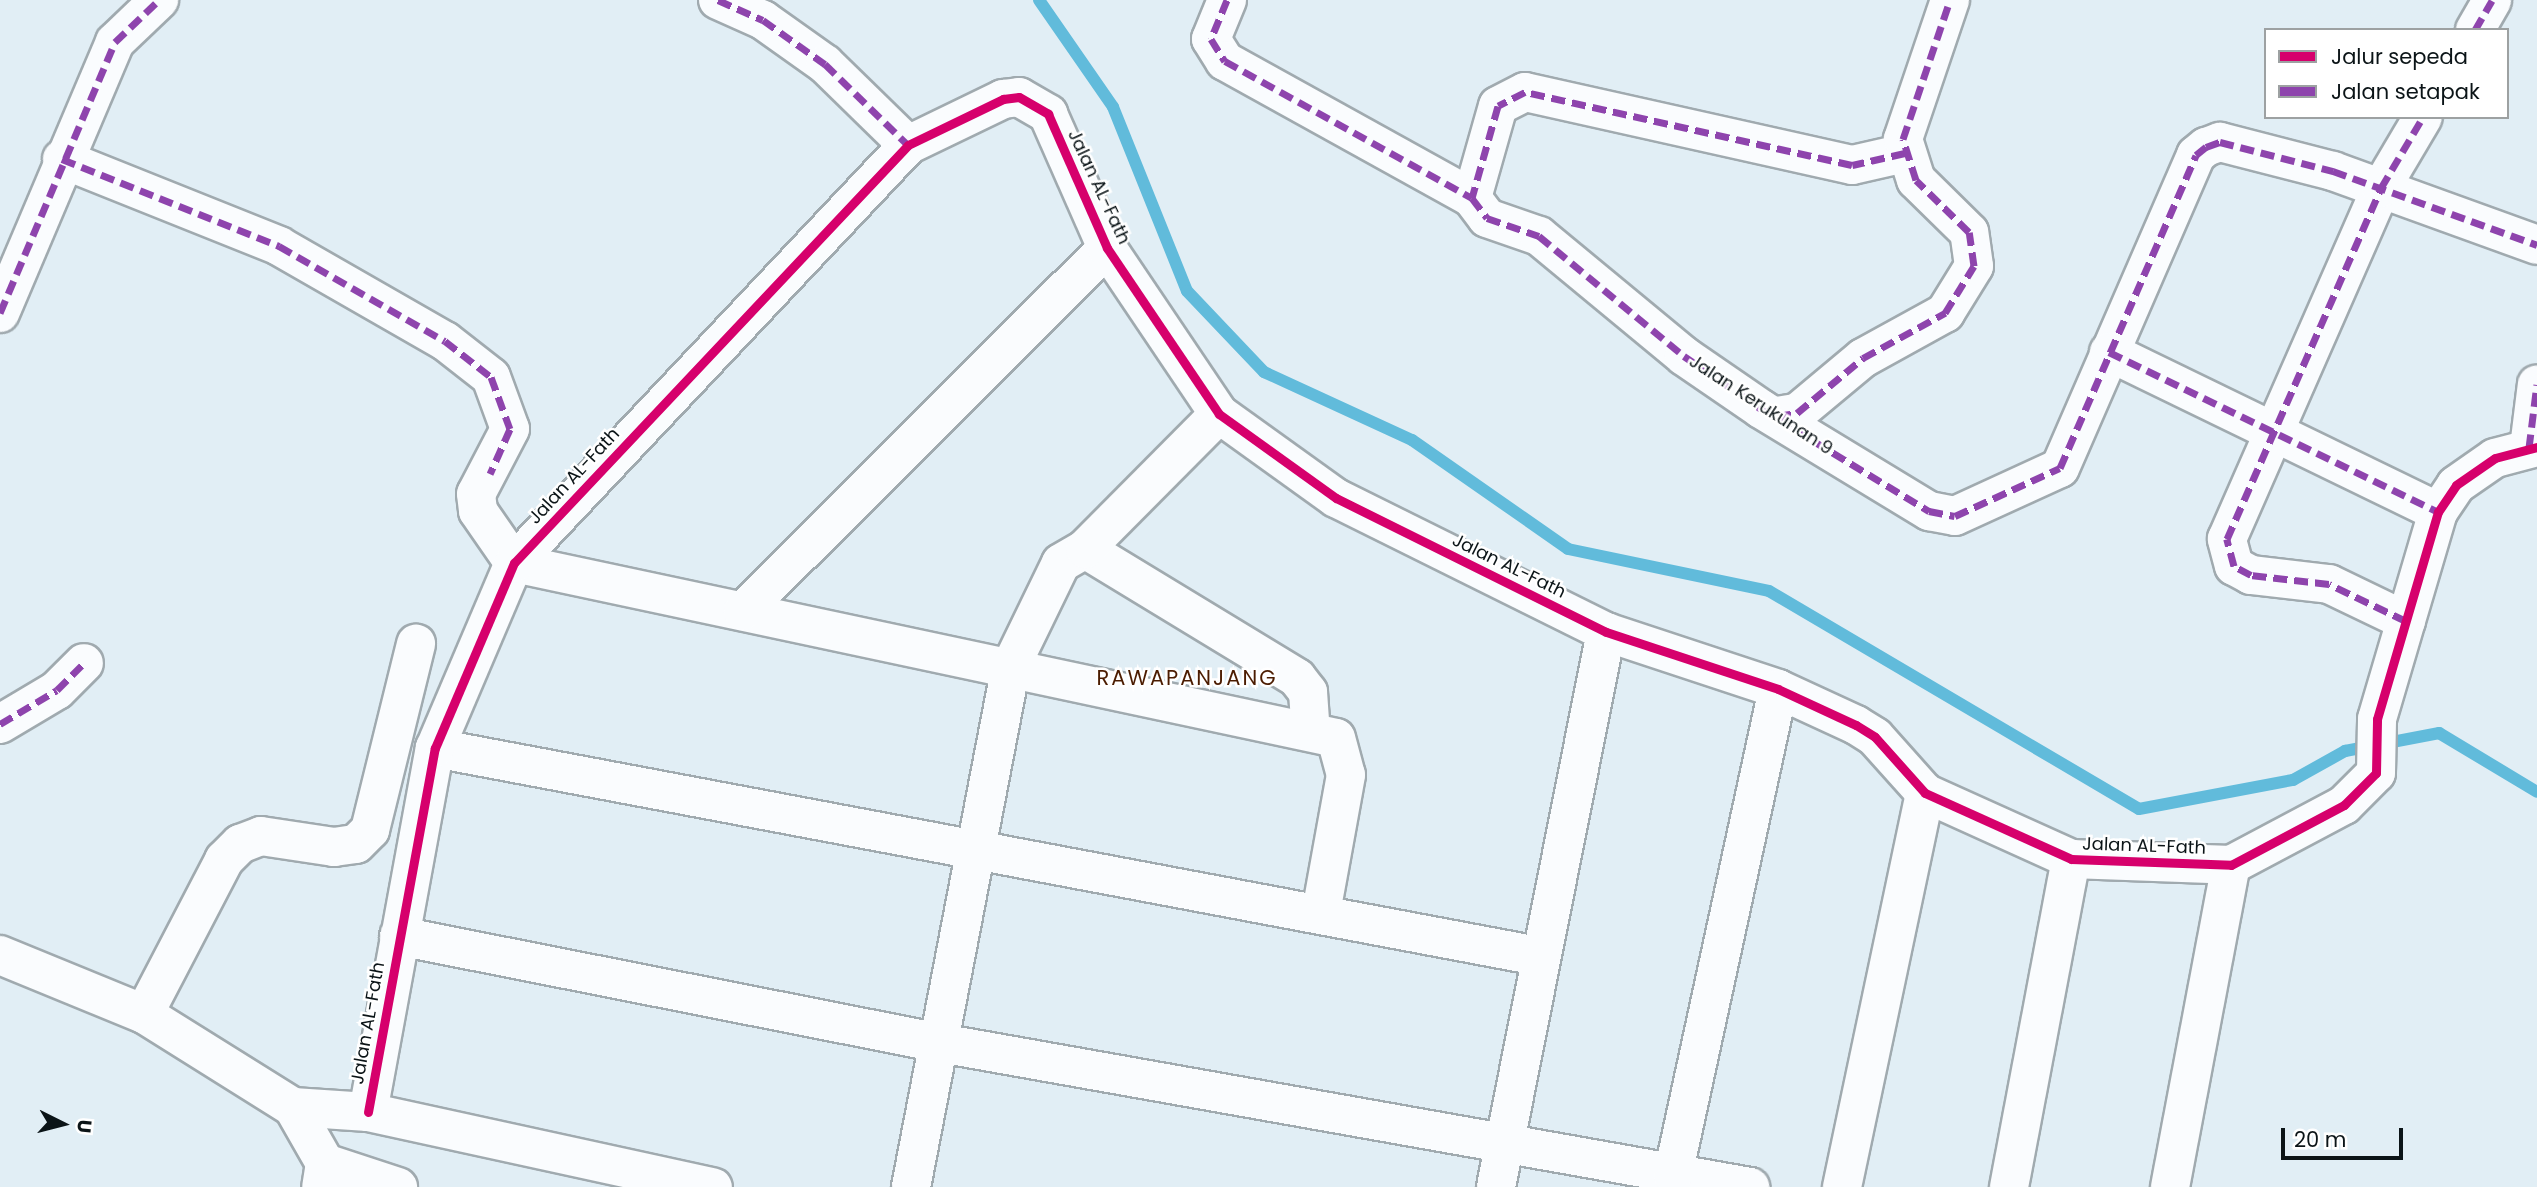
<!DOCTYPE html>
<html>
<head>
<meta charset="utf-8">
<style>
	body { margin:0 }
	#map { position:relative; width:2537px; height:1187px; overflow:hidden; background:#e1eef5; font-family:Poppins,sans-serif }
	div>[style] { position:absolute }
	.stream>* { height:12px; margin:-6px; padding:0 6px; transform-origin:6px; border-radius:6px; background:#61bbdb }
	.roads { filter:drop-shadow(2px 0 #a0aaaf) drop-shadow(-2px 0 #a0aaaf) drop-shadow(0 2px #a0aaaf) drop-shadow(0 -2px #a0aaaf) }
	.minor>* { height:38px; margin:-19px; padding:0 19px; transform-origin:19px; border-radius:19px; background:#fafcfe }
	.quiet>* { height:7px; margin-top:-3.5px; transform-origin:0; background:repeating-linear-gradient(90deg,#8e44ad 0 14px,transparent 0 21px) }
	.cycleway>* { height:9px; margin:-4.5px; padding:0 4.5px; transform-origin:4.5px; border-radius:4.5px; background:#d6006c }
	span { translate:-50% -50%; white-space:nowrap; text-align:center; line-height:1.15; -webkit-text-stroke:5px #fff; paint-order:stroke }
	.street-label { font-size:18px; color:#0b1417 }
	.quarter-label { font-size:21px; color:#4b1c01; letter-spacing:2px }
	.legend { position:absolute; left:2264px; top:28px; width:245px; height:91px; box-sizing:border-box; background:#fff; border:2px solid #9da1a2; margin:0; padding:9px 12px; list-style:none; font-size:21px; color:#0b1417 }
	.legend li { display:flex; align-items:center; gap:14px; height:35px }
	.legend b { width:35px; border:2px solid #9da1a2 }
	.north { position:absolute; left:28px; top:1089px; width:70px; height:70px; -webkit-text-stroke:5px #fff; paint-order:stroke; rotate:96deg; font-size:19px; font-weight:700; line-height:28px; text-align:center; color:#0b1417 }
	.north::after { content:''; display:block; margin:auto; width:24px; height:32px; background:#0b1417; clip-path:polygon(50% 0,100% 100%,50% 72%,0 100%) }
	.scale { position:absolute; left:2281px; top:1128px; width:122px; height:32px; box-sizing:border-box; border:4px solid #0b1417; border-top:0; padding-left:9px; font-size:21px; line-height:24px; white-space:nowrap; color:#0b1417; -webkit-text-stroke:5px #fff; paint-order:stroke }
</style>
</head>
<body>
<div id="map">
	<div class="stream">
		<i style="left:1039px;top:0;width:130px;rotate:55.3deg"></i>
		<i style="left:1113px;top:107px;width:198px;rotate:68.1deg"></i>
		<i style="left:1187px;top:291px;width:112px;rotate:46.5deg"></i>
		<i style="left:1264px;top:372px;width:163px;rotate:24.7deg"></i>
		<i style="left:1412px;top:440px;width:190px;rotate:34.9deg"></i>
		<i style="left:1568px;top:549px;width:205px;rotate:11.8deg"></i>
		<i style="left:1769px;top:591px;width:429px;rotate:30.5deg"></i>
		<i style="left:2139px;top:809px;width:157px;rotate:-10.7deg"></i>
		<i style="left:2293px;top:780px;width:60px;rotate:-29.1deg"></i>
		<i style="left:2345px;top:751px;width:96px;rotate:-10.8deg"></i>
		<i style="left:2439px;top:733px;width:114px;rotate:31deg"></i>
	</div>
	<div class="roads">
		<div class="minor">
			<i style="left:718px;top:0;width:49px;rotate:24deg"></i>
			<i style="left:763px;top:20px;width:76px;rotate:35.4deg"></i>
			<i style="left:825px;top:64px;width:116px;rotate:44.3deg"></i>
			<i style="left:1227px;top:0;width:42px;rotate:112.3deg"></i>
			<i style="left:1211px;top:39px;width:26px;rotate:58deg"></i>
			<i style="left:1225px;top:61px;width:282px;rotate:29deg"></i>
			<i style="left:2475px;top:30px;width:34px;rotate:-60deg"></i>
			<i style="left:1905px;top:153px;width:54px;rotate:167.2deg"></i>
			<i style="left:1852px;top:165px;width:335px;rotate:-167.4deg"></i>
			<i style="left:1525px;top:92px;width:30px;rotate:153deg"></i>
			<i style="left:1498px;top:106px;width:96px;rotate:105.8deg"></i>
			<i style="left:1472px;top:198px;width:25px;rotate:53deg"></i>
			<i style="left:1487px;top:218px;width:55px;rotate:19.1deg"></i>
			<i style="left:1539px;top:236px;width:188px;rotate:39.6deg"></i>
			<i style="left:1684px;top:356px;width:93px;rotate:34.5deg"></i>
			<i style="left:1761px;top:409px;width:197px;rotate:31.3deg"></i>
			<i style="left:1929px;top:511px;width:26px;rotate:11deg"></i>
			<i style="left:1955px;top:516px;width:115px;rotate:-24.6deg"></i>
			<i style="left:2060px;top:468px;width:341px;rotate:-66.5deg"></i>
			<i style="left:2196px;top:155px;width:13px;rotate:-39deg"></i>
			<i style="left:2206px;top:147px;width:15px;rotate:-20deg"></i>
			<i style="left:2220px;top:142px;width:117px;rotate:14.4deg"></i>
			<i style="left:2333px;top:171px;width:217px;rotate:19.9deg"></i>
			<i style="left:62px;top:159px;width:234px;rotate:21.8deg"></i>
			<i style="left:279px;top:246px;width:191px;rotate:29.8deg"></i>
			<i style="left:445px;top:341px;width:58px;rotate:38deg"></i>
			<i style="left:491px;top:377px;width:55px;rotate:69.9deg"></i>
			<i style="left:510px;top:429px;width:73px;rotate:117.6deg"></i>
			<i style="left:476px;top:494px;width:17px;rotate:83deg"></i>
			<i style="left:478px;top:511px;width:63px;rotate:55.3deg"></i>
			<i style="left:514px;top:563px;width:840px;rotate:12.02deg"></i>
			<i style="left:1336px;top:738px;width:38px;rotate:75deg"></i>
			<i style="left:1346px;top:775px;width:139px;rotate:100.3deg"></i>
			<i style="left:0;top:313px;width:294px;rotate:-67deg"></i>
			<i style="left:115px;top:42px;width:61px;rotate:-43.7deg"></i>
			<i style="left:2109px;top:352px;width:366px;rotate:25.9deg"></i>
			<i style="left:1777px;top:416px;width:20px;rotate:-9deg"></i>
			<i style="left:1797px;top:413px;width:86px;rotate:-39.8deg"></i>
			<i style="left:1863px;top:358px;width:94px;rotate:-28.8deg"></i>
			<i style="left:1945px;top:313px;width:55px;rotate:-58.3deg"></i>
			<i style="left:1974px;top:266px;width:34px;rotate:-98deg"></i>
			<i style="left:1969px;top:232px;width:74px;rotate:-135.5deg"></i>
			<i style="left:1916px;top:180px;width:43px;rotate:-107.6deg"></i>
			<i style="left:1903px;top:139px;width:147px;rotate:-71.3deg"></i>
			<i style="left:2529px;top:448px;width:64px;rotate:-82.9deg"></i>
			<i style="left:1085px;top:549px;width:248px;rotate:31.3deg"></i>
			<i style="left:1297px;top:678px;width:18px;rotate:52deg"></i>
			<i style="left:1308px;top:692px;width:39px;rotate:86deg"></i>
			<i style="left:743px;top:611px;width:514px;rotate:-44.92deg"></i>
			<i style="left:2406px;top:621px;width:85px;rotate:-154.3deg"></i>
			<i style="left:2329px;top:584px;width:79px;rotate:-173.4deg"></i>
			<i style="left:2251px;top:575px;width:19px;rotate:-152deg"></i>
			<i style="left:2234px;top:566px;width:28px;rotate:-105deg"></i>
			<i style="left:2227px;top:539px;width:383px;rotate:-66.3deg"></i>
			<i style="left:2381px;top:188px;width:82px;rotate:-59.4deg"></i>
			<i style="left:0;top:724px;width:66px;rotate:-30.8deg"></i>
			<i style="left:57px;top:690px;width:38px;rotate:-45deg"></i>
			<i style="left:435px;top:748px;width:1122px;rotate:10.68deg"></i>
			<i style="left:399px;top:936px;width:551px;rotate:11.19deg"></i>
			<i style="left:940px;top:1043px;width:823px;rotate:10.08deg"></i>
			<i style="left:0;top:955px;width:156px;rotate:22.3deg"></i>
			<i style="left:144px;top:1014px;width:176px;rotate:32deg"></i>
			<i style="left:293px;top:1107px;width:75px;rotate:3.8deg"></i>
			<i style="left:368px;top:1112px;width:353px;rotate:12.3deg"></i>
			<i style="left:144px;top:1014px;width:174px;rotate:-62.5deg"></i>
			<i style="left:224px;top:860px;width:23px;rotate:-45deg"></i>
			<i style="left:240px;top:844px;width:22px;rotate:-21deg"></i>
			<i style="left:261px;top:836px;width:74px;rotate:8.6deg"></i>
			<i style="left:334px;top:847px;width:22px;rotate:-8deg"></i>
			<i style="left:356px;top:844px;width:20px;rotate:-45deg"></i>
			<i style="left:370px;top:830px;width:192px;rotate:-76.1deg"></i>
			<i style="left:293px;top:1107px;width:64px;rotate:60.3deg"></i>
			<i style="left:325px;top:1163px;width:24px;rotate:99deg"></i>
			<i style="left:368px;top:1112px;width:370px;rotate:-79.6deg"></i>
			<i style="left:435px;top:748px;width:201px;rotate:-66.9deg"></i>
			<i style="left:514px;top:563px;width:574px;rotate:-46.69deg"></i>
			<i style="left:908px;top:145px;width:106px;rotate:-25.8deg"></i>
			<i style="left:1003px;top:99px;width:16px;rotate:-7deg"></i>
			<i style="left:1019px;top:97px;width:34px;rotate:30deg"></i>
			<i style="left:1048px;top:114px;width:146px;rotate:66.2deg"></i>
			<i style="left:1107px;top:248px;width:200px;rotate:56deg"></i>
			<i style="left:1219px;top:414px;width:144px;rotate:35.7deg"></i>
			<i style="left:1336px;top:498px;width:301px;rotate:26.4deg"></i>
			<i style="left:1606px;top:632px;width:181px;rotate:18.3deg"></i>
			<i style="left:1778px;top:689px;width:86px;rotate:24.8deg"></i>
			<i style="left:1856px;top:725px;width:22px;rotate:32deg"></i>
			<i style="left:1875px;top:737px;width:75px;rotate:48.2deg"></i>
			<i style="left:1925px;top:793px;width:160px;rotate:24.3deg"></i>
			<i style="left:2071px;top:859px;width:160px;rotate:2.1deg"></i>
			<i style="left:2231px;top:865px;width:128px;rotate:-28deg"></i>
			<i style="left:2344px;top:805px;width:45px;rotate:-45deg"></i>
			<i style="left:2376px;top:773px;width:54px;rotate:-88.9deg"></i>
			<i style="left:2377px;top:719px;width:216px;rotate:-73.6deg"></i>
			<i style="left:2438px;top:512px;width:32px;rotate:-56deg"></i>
			<i style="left:2456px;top:485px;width:47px;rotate:-34.7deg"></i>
			<i style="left:2495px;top:458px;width:43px;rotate:-14.7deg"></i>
			<i style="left:325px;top:1163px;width:77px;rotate:18.2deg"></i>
			<i style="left:1673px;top:1175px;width:497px;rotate:-77.8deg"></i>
			<i style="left:911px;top:1187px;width:531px;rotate:-79.13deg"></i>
			<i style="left:1011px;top:666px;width:114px;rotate:-64.1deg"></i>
			<i style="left:1061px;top:563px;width:28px;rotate:-30deg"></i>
			<i style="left:1085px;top:549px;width:190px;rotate:-45.2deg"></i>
			<i style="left:1496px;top:1187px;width:566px;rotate:-78.79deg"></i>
			<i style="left:1842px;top:1187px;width:403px;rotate:-78.1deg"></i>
			<i style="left:2009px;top:1187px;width:334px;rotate:-79.3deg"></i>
			<i style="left:2170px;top:1187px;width:328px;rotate:-79.3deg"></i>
		</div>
	</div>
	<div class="quiet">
		<i style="left:718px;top:0;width:49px;rotate:24deg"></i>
		<i style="left:763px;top:20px;width:76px;rotate:35.4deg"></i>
		<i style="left:825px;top:64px;width:116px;rotate:44.3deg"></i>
		<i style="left:1227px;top:0;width:42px;rotate:112.3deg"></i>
		<i style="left:1211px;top:39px;width:26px;rotate:58deg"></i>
		<i style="left:1225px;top:61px;width:282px;rotate:29deg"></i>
		<i style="left:2475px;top:30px;width:34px;rotate:-60deg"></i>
		<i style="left:1905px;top:153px;width:54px;rotate:167.2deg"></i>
		<i style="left:1852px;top:165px;width:335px;rotate:-167.4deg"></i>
		<i style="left:1525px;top:92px;width:30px;rotate:153deg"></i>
		<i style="left:1498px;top:106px;width:96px;rotate:105.8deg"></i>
		<i style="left:1472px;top:198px;width:25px;rotate:53deg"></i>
		<i style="left:1487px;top:218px;width:55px;rotate:19.1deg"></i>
		<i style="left:1539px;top:236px;width:188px;rotate:39.6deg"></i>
		<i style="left:1684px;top:356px;width:93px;rotate:34.5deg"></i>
		<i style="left:1761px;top:409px;width:197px;rotate:31.3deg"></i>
		<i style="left:1929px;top:511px;width:26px;rotate:11deg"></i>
		<i style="left:1955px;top:516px;width:115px;rotate:-24.6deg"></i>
		<i style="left:2060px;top:468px;width:341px;rotate:-66.5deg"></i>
		<i style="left:2196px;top:155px;width:13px;rotate:-39deg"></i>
		<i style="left:2206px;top:147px;width:15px;rotate:-20deg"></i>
		<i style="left:2220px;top:142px;width:117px;rotate:14.4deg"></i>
		<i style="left:2333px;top:171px;width:217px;rotate:19.9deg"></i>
		<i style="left:62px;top:159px;width:234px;rotate:21.8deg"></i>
		<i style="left:279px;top:246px;width:191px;rotate:29.8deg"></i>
		<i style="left:445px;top:341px;width:58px;rotate:38deg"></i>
		<i style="left:491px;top:377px;width:55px;rotate:69.9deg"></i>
		<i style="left:510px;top:429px;width:49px;rotate:114deg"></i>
		<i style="left:0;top:313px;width:294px;rotate:-67deg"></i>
		<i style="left:115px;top:42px;width:61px;rotate:-43.7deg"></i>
		<i style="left:2109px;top:352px;width:366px;rotate:25.9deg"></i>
		<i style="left:1777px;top:416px;width:20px;rotate:-9deg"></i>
		<i style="left:1797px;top:413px;width:86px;rotate:-39.8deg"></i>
		<i style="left:1863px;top:358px;width:94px;rotate:-28.8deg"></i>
		<i style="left:1945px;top:313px;width:55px;rotate:-58.3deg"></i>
		<i style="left:1974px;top:266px;width:34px;rotate:-98deg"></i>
		<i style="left:1969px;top:232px;width:74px;rotate:-135.5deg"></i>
		<i style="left:1916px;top:180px;width:43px;rotate:-107.6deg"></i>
		<i style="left:1903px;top:139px;width:147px;rotate:-71.3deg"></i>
		<i style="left:2529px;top:448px;width:64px;rotate:-82.9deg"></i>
		<i style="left:2406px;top:621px;width:85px;rotate:-154.3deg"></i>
		<i style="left:2329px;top:584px;width:79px;rotate:-173.4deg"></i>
		<i style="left:2251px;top:575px;width:19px;rotate:-152deg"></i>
		<i style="left:2234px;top:566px;width:28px;rotate:-105deg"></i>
		<i style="left:2227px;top:539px;width:383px;rotate:-66.3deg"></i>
		<i style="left:2381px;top:188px;width:82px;rotate:-59.4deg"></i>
		<i style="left:0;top:724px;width:66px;rotate:-30.8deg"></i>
		<i style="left:57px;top:690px;width:38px;rotate:-45deg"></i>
	</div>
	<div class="cycleway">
		<i style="left:368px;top:1112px;width:370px;rotate:-79.6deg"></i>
		<i style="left:435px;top:748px;width:201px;rotate:-66.9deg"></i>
		<i style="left:514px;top:563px;width:574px;rotate:-46.69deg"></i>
		<i style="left:908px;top:145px;width:106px;rotate:-25.8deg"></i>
		<i style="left:1003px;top:99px;width:16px;rotate:-7deg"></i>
		<i style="left:1019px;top:97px;width:34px;rotate:30deg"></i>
		<i style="left:1048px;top:114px;width:146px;rotate:66.2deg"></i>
		<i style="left:1107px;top:248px;width:200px;rotate:56deg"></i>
		<i style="left:1219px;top:414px;width:144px;rotate:35.7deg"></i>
		<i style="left:1336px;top:498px;width:301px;rotate:26.4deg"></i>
		<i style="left:1606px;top:632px;width:181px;rotate:18.3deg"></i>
		<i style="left:1778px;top:689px;width:86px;rotate:24.8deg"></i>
		<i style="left:1856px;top:725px;width:22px;rotate:32deg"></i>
		<i style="left:1875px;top:737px;width:75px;rotate:48.2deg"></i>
		<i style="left:1925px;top:793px;width:160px;rotate:24.3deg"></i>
		<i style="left:2071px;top:859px;width:160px;rotate:2.1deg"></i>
		<i style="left:2231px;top:865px;width:128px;rotate:-28deg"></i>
		<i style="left:2344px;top:805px;width:45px;rotate:-45deg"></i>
		<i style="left:2376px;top:773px;width:54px;rotate:-88.9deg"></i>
		<i style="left:2377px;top:719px;width:216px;rotate:-73.6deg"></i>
		<i style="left:2438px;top:512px;width:32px;rotate:-56deg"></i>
		<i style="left:2456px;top:485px;width:47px;rotate:-34.7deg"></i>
		<i style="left:2495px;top:458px;width:43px;rotate:-14.7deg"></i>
	</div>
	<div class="street-label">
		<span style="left:1099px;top:187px;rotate:65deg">Jalan AL-Fath</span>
		<span style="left:1761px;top:405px;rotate:33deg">Jalan Kerukunan 9</span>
		<span style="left:574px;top:476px;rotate:-47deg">Jalan AL-Fath</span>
		<span style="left:1509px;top:566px;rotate:26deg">Jalan AL-Fath</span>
		<span style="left:2144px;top:846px;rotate:2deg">Jalan AL-Fath</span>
		<span style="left:368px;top:1023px;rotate:-80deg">Jalan AL-Fath</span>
	</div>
	<div class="quarter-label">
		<span style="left:1187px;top:678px">RAWAPANJANG</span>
	</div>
	<ul class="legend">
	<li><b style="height:9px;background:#d6006c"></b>Jalur sepeda</li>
	<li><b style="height:9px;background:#8e44ad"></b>Jalan setapak</li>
	</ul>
	<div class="north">U</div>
	<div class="scale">20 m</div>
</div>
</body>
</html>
